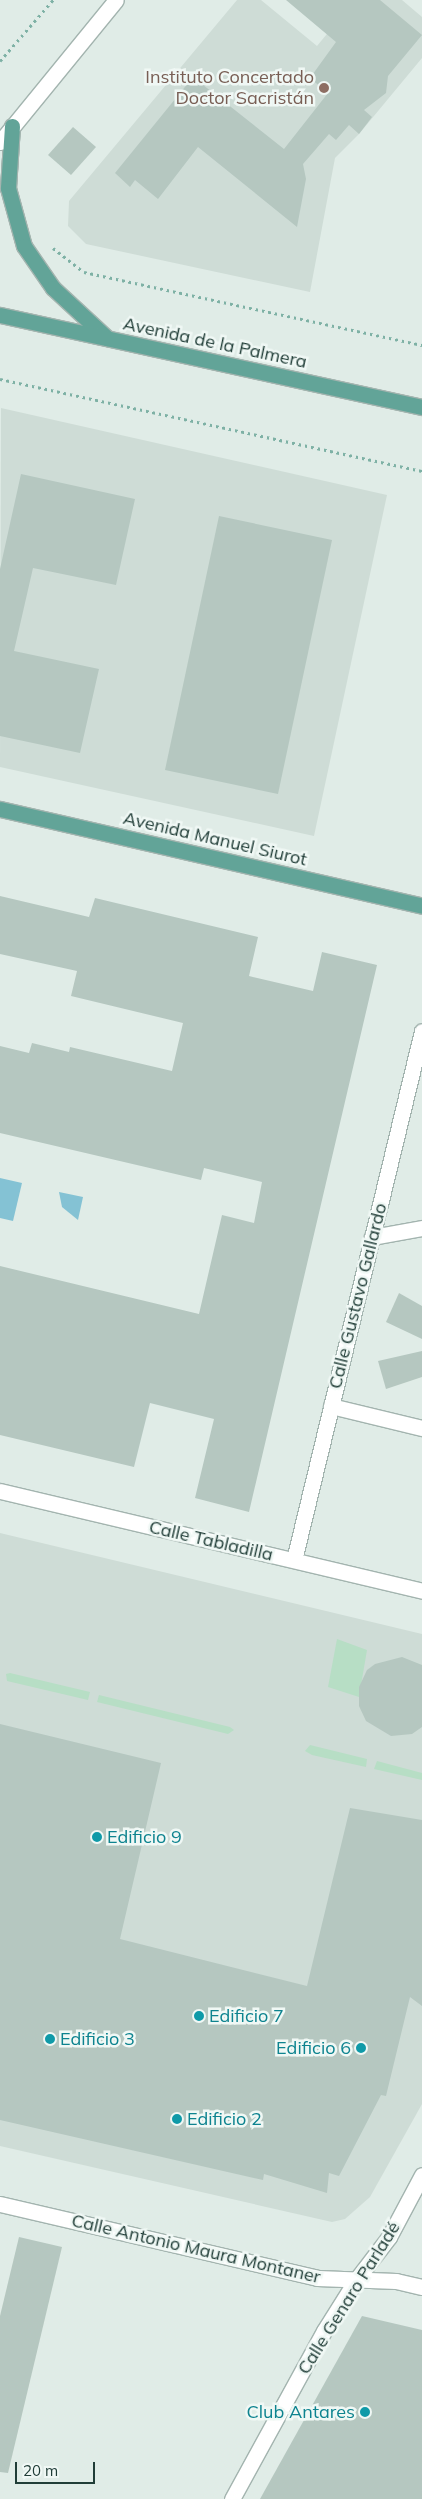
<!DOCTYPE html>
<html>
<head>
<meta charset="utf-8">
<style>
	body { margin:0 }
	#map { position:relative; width:422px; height:2499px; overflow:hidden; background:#e0ece7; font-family:Mulish,sans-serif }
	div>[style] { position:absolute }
	.built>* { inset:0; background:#cedcd6 }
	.green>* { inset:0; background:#b7dec5 }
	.water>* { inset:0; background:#84c2d4 }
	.building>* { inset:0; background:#b5c7c0 }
	.path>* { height:3px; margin-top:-1.5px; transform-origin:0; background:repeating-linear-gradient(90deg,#7eb1a5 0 2.5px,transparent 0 6.5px) }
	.roads { filter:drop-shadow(1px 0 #a3b4af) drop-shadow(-1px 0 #a3b4af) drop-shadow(0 1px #a3b4af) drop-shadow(0 -1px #a3b4af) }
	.minor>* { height:15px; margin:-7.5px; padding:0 7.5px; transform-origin:7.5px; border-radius:7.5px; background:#fff }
	.major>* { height:15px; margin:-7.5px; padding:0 7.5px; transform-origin:7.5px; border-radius:7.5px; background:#62a498 }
	.dots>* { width:14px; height:14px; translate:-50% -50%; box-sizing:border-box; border:2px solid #f0f8f5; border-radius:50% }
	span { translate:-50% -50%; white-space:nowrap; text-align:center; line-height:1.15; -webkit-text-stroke:5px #f0f8f5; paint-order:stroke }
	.education-label { font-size:18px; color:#785e54 }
	.right { translate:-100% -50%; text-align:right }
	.street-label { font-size:18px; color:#203d37 }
	.culture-label { font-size:18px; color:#0d838f }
	.left { translate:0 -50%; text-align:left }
	.scale { position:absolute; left:15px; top:2462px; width:80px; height:22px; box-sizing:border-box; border:2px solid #203d37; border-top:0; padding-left:6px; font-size:15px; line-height:18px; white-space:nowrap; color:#203d37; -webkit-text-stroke:4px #f0f8f5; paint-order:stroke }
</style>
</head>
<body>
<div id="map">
	<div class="built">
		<i style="clip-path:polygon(237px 0,261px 0,317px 46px,355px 0,402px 0,422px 17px,422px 58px,359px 134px,335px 158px,310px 292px,86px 244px,68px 226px,69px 201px)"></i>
		<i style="clip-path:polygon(1px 408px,387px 495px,314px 836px,0 767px)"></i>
		<i style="clip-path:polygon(0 1533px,422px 1634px,422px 2104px,370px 2197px,345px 2219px,332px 2222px,0 2146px)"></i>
	</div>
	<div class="green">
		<i style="clip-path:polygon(337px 1639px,367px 1650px,359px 1697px,328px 1687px)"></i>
		<i style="clip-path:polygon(10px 1673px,90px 1692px,88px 1700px,7px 1681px,6px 1674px)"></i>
		<i style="clip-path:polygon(99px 1695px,230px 1727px,234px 1730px,228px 1734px,97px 1702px)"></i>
		<i style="clip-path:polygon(310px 1745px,367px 1759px,366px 1767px,312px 1755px,305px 1751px)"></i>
		<i style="clip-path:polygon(377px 1761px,422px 1773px,422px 1780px,374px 1769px)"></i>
	</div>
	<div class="water">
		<i style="clip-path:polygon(0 1178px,22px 1183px,13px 1221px,0 1218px)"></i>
		<i style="clip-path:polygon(59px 1192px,83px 1197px,78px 1220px,62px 1207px)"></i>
	</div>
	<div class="building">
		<i style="clip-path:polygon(286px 0,380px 0,422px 35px,388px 76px,386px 93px,364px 110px,372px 117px,359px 134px,349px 125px,336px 140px,329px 134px,303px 164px,306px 179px,297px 227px,198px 147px,158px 199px,135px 180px,130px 187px,115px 173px,193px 77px,284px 149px,328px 93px,310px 78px,336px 42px)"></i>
		<i style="clip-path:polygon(73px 127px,96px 147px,71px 175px,48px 155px)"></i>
		<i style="clip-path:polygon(21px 474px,135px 499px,116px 585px,33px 568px,14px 651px,99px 669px,80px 753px,0 736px,0 569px)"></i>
		<i style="clip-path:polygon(219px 516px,332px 540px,278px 794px,165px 770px)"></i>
		<i style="clip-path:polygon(0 896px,89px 917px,95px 898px,258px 937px,249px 976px,313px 991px,322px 952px,377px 965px,249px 1512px,195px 1498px,214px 1419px,150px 1403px,134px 1467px,0 1435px,0 1266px,199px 1314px,222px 1215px,254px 1223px,262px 1182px,204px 1168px,201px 1180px,0 1133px,0 1046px,29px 1053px,32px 1043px,69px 1052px,70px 1047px,172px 1071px,183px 1023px,71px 996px,77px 971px,0 954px)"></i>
		<i style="clip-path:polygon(399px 1293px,422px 1306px,422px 1339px,386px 1322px)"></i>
		<i style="clip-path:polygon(422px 1351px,422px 1377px,386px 1389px,378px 1361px)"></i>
		<i style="clip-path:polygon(402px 1657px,422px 1665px,422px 1727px,412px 1734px,391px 1736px,366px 1721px,359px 1706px,359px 1687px,367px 1670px,375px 1664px)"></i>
		<i style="clip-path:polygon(0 1724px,161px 1763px,120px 1939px,307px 1986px,350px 1808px,422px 1820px,422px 2006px,410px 1997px,386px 2096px,381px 2095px,339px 2176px,329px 2173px,327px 2193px,264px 2174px,263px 2180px,0 2120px)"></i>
		<i style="clip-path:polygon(19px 2237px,62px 2247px,8px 2473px,0 2472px,0 2316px)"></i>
		<i style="clip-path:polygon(362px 2316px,422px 2330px,422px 2499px,260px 2499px)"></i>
	</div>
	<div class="path">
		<i style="left:0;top:61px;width:81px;rotate:-49deg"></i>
		<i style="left:53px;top:248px;width:39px;rotate:38deg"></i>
		<i style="left:84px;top:272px;width:346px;rotate:12.2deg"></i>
		<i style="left:0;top:379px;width:432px;rotate:12.3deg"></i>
	</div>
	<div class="roads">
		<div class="minor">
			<i style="left:0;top:142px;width:183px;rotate:-50.8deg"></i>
			<i style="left:372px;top:1237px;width:51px;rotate:-10.2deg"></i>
			<i style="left:331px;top:1406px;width:94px;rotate:13.6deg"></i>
			<i style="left:0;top:1491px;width:434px;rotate:13.3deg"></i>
			<i style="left:294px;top:1560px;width:544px;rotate:-76.4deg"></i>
			<i style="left:0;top:2204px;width:326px;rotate:13.1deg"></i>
			<i style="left:317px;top:2278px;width:79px;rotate:2.2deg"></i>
			<i style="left:396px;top:2281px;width:27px;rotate:13deg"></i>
			<i style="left:232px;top:2499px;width:192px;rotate:-61.3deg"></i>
			<i style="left:324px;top:2331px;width:60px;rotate:-57.9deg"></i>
			<i style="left:356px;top:2280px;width:54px;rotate:-52.5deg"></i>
			<i style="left:389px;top:2237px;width:70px;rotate:-62deg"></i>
		</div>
		<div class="major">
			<i style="left:12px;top:126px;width:62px;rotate:93.7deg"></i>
			<i style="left:8px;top:188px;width:60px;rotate:74.6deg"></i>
			<i style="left:24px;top:246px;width:51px;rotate:55.4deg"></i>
			<i style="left:53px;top:288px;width:74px;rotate:42.8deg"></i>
			<i style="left:0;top:315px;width:432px;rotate:12.3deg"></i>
			<i style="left:0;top:809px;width:433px;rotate:12.9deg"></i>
		</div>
	</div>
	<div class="dots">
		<i style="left:324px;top:88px;background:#8d6e63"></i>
		<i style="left:97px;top:1837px;background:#0f9aa8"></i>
		<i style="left:199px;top:2016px;background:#0f9aa8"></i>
		<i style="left:50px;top:2039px;background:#0f9aa8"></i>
		<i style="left:361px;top:2048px;background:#0f9aa8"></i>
		<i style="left:177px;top:2119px;background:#0f9aa8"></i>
		<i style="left:365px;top:2412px;background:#0f9aa8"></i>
	</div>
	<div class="education-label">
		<span class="right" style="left:314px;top:88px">Instituto Concertado<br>Doctor Sacristán</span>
	</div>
	<div class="street-label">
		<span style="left:215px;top:343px;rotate:12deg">Avenida de la Palmera</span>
		<span style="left:215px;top:839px;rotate:13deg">Avenida Manuel Siurot</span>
		<span style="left:358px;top:1296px;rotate:-76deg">Calle Gustavo Gallardo</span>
		<span style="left:211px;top:1541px;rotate:13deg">Calle Tabladilla</span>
		<span style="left:196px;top:2249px;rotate:13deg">Calle Antonio Maura Montaner</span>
		<span style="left:349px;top:2298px;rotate:-58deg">Calle Genaro Parladé</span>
	</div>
	<div class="culture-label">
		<span class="left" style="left:107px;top:1837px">Edificio 9</span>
		<span class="left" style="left:209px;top:2016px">Edificio 7</span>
		<span class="left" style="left:60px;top:2039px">Edificio 3</span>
		<span class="right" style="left:351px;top:2048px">Edificio 6</span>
		<span class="left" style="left:187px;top:2119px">Edificio 2</span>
		<span class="right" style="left:355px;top:2412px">Club Antares</span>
	</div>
	<div class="scale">20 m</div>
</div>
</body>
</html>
